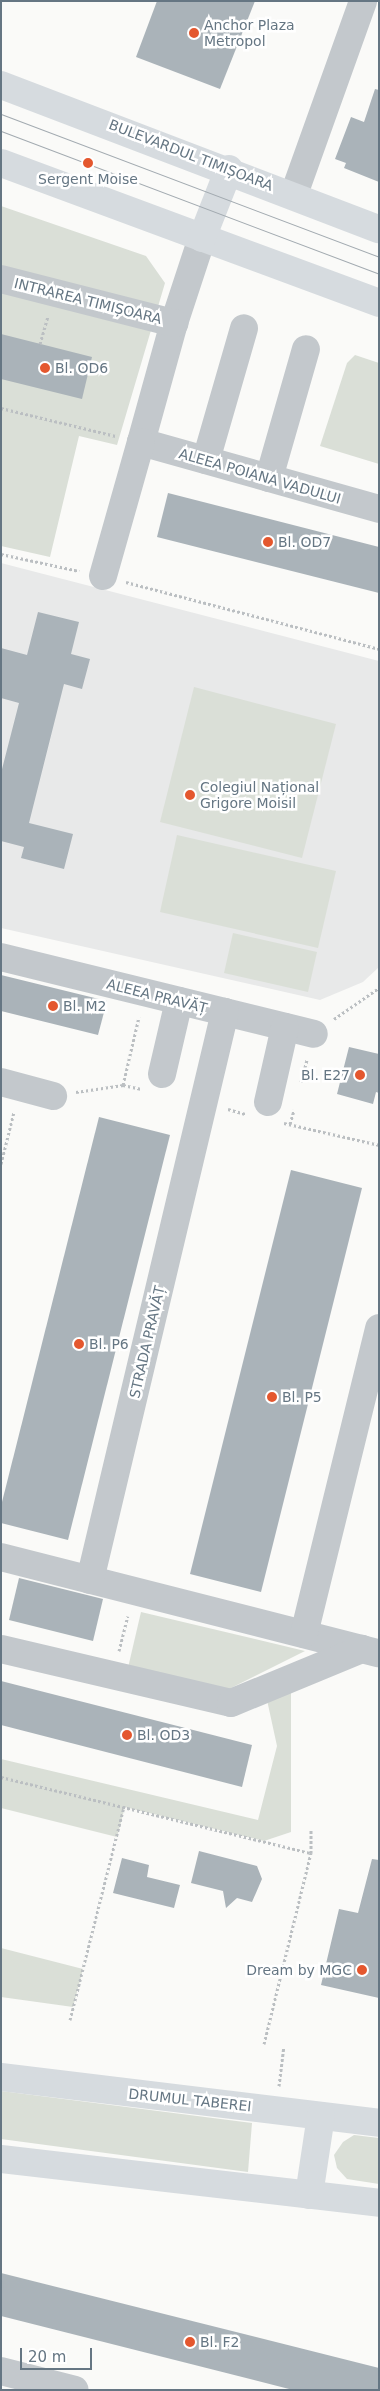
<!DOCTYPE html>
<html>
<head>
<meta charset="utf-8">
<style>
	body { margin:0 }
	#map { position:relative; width:380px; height:2391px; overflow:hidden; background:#fafaf8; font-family:"DejaVu Sans",sans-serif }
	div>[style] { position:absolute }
	.built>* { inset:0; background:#e8e9e9 }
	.green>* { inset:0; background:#dadfd7 }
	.building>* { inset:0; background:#aab3b9 }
	.path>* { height:3px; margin-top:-1.5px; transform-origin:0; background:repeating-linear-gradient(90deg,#bbbfc2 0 2.5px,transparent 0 5px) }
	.minor>* { height:28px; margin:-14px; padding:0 14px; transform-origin:14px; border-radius:14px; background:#c3c8cc }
	.major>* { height:28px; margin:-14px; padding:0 14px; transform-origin:14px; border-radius:14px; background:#d6dbdf }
	.tram>* { height:1px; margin:-0.5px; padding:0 0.5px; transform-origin:0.5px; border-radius:0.5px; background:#a2aab0 }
	.dots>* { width:14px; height:14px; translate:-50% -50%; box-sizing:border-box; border:2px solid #fff; border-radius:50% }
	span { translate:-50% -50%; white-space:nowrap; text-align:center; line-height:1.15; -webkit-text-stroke:5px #fff; paint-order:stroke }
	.poi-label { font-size:14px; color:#657683 }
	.left { translate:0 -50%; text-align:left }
	.right { translate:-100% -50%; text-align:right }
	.street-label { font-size:14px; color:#657683 }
	.frame { position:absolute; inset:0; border:2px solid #657683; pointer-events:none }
	.scale { position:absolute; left:20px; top:2348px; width:72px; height:22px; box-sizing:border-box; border:2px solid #657683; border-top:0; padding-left:6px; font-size:15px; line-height:18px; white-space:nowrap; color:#657683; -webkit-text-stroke:4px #fff; paint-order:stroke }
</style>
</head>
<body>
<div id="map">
	<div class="built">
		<i style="clip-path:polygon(1px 563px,379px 661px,379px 967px,363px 982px,320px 1000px,1px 928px)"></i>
	</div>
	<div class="green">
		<i style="clip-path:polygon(1px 206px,146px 256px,165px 283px,117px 445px,79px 436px,50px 557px,1px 546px)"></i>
		<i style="clip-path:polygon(355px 355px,379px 363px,379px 464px,320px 446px,347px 363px)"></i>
		<i style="clip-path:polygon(194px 687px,336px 724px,302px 858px,160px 822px)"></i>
		<i style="clip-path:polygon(177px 835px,336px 871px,318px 948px,160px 912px)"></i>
		<i style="clip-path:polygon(233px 933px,317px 952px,308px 992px,224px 973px)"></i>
		<i style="clip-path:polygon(141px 1612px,305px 1651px,219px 1694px,127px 1672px)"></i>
		<i style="clip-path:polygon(291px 1691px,291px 1832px,264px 1841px,125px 1807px,117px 1837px,1px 1808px,1px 1759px,258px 1820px,277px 1746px,267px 1700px)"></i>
		<i style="clip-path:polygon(1px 1948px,83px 1969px,73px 2007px,1px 1997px)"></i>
		<i style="clip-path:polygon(1px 2091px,252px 2123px,248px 2172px,1px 2139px)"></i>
		<i style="clip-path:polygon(354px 2135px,379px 2138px,379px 2184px,347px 2179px,337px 2168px,334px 2155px,343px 2142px)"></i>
	</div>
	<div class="building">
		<i style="clip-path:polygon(157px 1px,255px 1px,220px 89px,136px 57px)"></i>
		<i style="clip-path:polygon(375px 89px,379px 90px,379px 182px,344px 168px,346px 163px,335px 159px,351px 117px,364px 122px)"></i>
		<i style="clip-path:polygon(1px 334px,92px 357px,82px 399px,1px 379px)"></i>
		<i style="clip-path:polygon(168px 493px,379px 547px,379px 593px,157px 537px)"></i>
		<i style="clip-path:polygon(38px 612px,79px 622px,71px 654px,90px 659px,82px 689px,64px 684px,29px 823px,73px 834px,64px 869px,21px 858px,24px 847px,1px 841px,1px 773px,19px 703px,1px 698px,1px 648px,27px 655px)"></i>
		<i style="clip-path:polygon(1px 975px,107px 1001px,98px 1035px,1px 1011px)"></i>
		<i style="clip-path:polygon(349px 1047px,379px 1054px,379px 1093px,376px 1092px,373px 1104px,337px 1094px)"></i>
		<i style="clip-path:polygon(99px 1117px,170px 1135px,68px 1540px,1px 1523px,1px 1506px)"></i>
		<i style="clip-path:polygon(291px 1170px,362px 1188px,261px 1592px,190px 1574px)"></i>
		<i style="clip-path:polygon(19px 1578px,103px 1599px,93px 1641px,9px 1620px)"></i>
		<i style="clip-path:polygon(1px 1681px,252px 1745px,242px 1787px,1px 1725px)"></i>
		<i style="clip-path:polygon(199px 1851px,257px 1866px,262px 1879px,252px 1902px,237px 1898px,226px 1908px,223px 1891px,191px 1883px)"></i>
		<i style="clip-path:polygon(122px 1858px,149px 1865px,147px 1877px,180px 1885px,174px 1908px,113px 1893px)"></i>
		<i style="clip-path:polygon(372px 1859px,379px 1860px,379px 1998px,321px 1985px,339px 1909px,358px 1913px)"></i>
		<i style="clip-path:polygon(1px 2273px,379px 2368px,379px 2390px,293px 2390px,1px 2316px)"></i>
	</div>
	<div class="path">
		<i style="left:40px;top:344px;width:29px;rotate:-74deg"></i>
		<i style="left:1px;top:408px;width:118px;rotate:13.7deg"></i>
		<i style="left:1px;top:554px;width:80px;rotate:12.3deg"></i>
		<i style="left:126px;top:582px;width:262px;rotate:14.8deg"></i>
		<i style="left:334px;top:1019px;width:55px;rotate:-34.6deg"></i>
		<i style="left:301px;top:1082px;width:24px;rotate:-75deg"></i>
		<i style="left:123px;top:1085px;width:19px;rotate:12deg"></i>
		<i style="left:76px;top:1092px;width:48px;rotate:-8.5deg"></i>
		<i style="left:123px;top:1085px;width:70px;rotate:-76.8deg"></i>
		<i style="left:228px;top:1109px;width:19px;rotate:16deg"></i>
		<i style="left:284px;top:1123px;width:98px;rotate:13deg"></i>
		<i style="left:290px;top:1124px;width:15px;rotate:-74deg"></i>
		<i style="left:1px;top:1164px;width:54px;rotate:-76deg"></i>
		<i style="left:119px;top:1651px;width:36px;rotate:-76deg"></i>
		<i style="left:1px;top:1777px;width:319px;rotate:13.8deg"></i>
		<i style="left:70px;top:2020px;width:221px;rotate:-75.8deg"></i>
		<i style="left:264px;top:2044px;width:197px;rotate:-76.2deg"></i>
		<i style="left:311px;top:1853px;width:23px;rotate:-90deg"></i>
		<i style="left:279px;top:2086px;width:39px;rotate:-83deg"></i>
	</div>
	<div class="minor">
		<i style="left:294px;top:194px;width:205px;rotate:-70.3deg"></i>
		<i style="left:202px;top:238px;width:89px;rotate:108.2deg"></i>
		<i style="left:174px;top:323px;width:123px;rotate:105.5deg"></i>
		<i style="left:141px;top:442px;width:247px;rotate:15.7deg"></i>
		<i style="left:1px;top:279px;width:179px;rotate:14.3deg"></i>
		<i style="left:206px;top:460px;width:137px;rotate:-73.9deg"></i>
		<i style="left:269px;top:478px;width:134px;rotate:-74deg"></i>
		<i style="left:103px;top:576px;width:139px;rotate:-74.2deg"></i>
		<i style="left:1px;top:957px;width:322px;rotate:13.8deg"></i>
		<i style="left:162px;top:1074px;width:75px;rotate:-76.9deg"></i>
		<i style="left:1px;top:1082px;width:54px;rotate:15.1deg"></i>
		<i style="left:268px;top:1102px;width:77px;rotate:-77.2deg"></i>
		<i style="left:1px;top:1557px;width:390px;rotate:14.3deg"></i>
		<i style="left:90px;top:1580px;width:584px;rotate:-76.63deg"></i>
		<i style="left:304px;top:1634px;width:315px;rotate:-76.2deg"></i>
		<i style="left:1px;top:1649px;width:236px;rotate:13.2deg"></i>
		<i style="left:231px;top:1703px;width:142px;rotate:-22.4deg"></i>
		<i style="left:1px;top:2371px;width:76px;rotate:14.4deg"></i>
	</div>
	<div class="major">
		<i style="left:1px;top:85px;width:404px;rotate:20.9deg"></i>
		<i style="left:1px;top:163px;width:403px;rotate:20.3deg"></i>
		<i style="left:202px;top:238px;width:74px;rotate:-68.6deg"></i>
		<i style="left:1px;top:2077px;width:381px;rotate:6.9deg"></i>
		<i style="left:1px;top:2159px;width:381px;rotate:6.6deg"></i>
		<i style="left:309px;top:2195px;width:80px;rotate:-81.4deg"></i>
	</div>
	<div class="tram">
		<i style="left:1px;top:114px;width:404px;rotate:20.7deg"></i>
		<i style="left:1px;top:131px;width:404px;rotate:20.7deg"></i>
	</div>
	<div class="dots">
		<i style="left:194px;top:33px;background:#e4572e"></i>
		<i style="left:88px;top:163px;background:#e4572e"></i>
		<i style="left:45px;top:368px;background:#e4572e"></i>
		<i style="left:268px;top:542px;background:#e4572e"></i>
		<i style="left:190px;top:795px;background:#e4572e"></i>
		<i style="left:53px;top:1006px;background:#e4572e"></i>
		<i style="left:360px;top:1075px;background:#e4572e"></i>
		<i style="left:79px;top:1344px;background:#e4572e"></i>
		<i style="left:272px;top:1397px;background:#e4572e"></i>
		<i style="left:127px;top:1735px;background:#e4572e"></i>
		<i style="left:362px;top:1970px;background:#e4572e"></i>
		<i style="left:190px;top:2342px;background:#e4572e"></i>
	</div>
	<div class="poi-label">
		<span class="left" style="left:204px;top:33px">Anchor Plaza<br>Metropol</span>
		<span style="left:88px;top:179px">Sergent Moise</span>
		<span class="left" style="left:55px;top:368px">Bl. OD6</span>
		<span class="left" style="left:278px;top:542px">Bl. OD7</span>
		<span class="left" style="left:200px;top:795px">Colegiul Național<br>Grigore Moisil</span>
		<span class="left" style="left:63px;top:1006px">Bl. M2</span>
		<span class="right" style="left:350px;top:1075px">Bl. E27</span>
		<span class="left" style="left:89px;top:1344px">Bl. P6</span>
		<span class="left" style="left:282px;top:1397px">Bl. P5</span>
		<span class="left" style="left:137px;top:1735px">Bl. OD3</span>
		<span class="right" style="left:352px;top:1970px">Dream by MGC</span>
		<span class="left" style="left:200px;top:2342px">Bl. F2</span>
	</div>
	<div class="street-label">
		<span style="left:191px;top:155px;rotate:21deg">BULEVARDUL TIMIȘOARA</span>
		<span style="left:88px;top:301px;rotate:14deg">INTRAREA TIMIȘOARA</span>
		<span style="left:260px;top:476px;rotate:16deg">ALEEA POIANA VADULUI</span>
		<span style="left:157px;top:996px;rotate:14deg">ALEEA PRAVĂȚ</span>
		<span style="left:147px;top:1342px;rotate:-77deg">STRADA PRAVĂȚ</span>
		<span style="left:190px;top:2100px;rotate:6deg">DRUMUL TABEREI</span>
	</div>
	<div class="frame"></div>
	<div class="scale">20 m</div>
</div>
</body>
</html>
